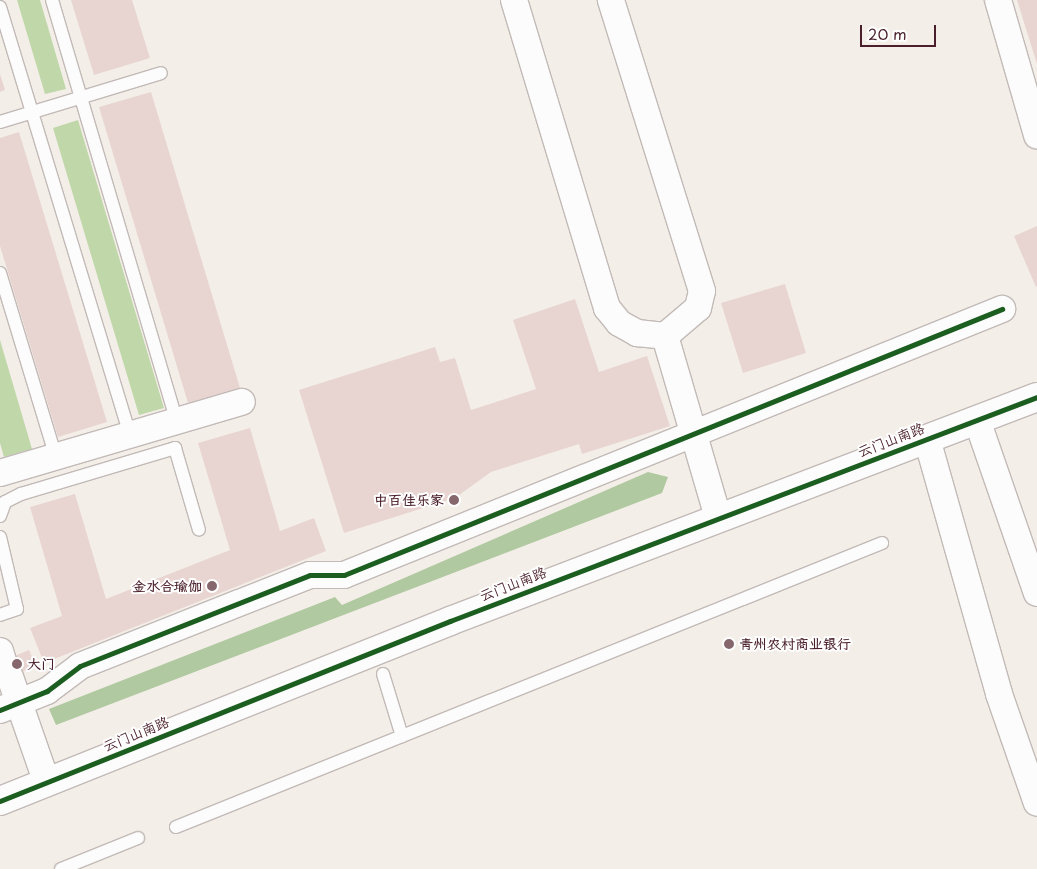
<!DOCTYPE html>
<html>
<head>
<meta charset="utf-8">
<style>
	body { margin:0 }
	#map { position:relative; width:1037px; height:869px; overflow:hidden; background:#f4eee8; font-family:"Playpen Sans","LXGW WenKai TC",sans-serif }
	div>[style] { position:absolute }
	.green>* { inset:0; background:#c0d8a9 }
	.forest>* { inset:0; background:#b0c9a1 }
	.building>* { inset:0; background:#e8d5d1 }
	.roads { filter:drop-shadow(1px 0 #c2bab7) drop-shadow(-1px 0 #c2bab7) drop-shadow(0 1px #c2bab7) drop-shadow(0 -1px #c2bab7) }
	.lane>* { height:12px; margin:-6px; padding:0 6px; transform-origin:6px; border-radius:6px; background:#fdfcfc }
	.street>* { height:26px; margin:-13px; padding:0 13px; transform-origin:13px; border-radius:13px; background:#fdfcfc }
	.secondary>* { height:28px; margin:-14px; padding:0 14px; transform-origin:14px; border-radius:14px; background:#fdfcfc }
	.cycleway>* { height:5px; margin:-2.5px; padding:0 2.5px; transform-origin:2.5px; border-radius:2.5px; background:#1b5e20 }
	.dots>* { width:14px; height:14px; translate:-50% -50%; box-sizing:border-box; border:2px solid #fff; border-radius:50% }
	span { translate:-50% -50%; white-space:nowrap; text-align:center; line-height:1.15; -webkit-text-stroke:4px #fff; paint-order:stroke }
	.street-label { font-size:14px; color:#4a1f2b }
	.poi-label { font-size:14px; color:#4a1f2b; font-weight:700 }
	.right { translate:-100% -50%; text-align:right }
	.left { translate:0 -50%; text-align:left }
	.scale { position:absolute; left:860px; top:25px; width:76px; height:22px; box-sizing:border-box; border:2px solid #4a1f2b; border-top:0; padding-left:6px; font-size:15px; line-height:18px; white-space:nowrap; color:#4a1f2b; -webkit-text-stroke:4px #fff; paint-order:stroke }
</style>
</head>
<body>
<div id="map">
	<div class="green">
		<i style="clip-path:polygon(17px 0,40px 0,66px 89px,45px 94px)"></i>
		<i style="clip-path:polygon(78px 120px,164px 408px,139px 415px,53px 128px)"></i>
		<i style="clip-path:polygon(0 340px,32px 449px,4px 457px,0 443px)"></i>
	</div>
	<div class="forest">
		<i style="clip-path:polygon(648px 472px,668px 477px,662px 493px,56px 725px,49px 709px,335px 597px,342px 605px)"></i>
	</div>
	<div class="building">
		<i style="clip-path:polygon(71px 0,132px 0,150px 58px,94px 75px)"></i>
		<i style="clip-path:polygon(1017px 0,1037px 0,1037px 64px)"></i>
		<i style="clip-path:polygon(0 74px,5px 90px,0 92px)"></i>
		<i style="clip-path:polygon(151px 92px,240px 388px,188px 403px,99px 107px)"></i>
		<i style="clip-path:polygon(19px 132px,107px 422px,58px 437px,0 246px,0 138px)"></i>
		<i style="clip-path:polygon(1037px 226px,1037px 286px,1036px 287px,1014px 236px)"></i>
		<i style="clip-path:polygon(785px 284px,806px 353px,743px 373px,721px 303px)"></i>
		<i style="clip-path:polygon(575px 299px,599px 372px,647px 356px,670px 426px,582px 454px,579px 444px,491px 472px,455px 498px,344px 533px,299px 390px,435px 347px,440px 362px,455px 358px,471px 410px,536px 389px,513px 320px)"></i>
		<i style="clip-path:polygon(250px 428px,280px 531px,314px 518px,326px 551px,44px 663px,30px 628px,62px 616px,30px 507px,75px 494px,106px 599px,230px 550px,198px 443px)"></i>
		<i style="clip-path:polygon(29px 650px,36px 666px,0 681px,0 662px)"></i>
	</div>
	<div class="roads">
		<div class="lane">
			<i style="left:52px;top:0;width:439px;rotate:73.5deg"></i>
			<i style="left:0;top:7px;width:447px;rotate:73.1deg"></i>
			<i style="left:0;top:122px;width:168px;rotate:-16.9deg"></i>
			<i style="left:0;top:273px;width:192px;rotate:73.1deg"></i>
			<i style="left:0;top:516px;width:15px;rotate:-70deg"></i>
			<i style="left:5px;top:502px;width:18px;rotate:-27deg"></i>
			<i style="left:21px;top:494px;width:161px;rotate:-16.6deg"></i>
			<i style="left:175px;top:448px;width:85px;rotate:73.7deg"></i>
			<i style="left:0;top:537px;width:74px;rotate:76.7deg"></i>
			<i style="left:17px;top:609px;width:18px;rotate:161deg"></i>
			<i style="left:383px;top:674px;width:65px;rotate:73deg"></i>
			<i style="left:176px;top:827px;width:761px;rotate:-21.91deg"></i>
			<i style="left:61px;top:869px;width:83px;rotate:-21.9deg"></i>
		</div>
		<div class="street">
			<i style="left:514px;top:0;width:322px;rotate:73.2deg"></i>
			<i style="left:607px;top:308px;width:19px;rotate:51deg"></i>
			<i style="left:619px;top:323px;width:21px;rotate:29deg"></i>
			<i style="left:637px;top:333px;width:28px;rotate:6deg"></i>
			<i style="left:665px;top:336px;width:43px;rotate:-40.3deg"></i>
			<i style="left:698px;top:308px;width:17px;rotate:-77deg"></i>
			<i style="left:702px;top:291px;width:305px;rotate:-107.4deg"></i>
			<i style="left:998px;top:0;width:141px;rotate:73.9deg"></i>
			<i style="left:665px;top:336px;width:189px;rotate:73.7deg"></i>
			<i style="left:977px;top:420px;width:183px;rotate:70.9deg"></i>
			<i style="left:927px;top:439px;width:265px;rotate:74.2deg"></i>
			<i style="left:999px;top:694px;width:115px;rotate:70.8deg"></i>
			<i style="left:0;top:473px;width:252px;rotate:-16.4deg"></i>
			<i style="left:0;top:651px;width:10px;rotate:73deg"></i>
			<i style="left:10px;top:677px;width:112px;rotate:70.8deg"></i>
			<i style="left:0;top:710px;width:51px;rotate:-22deg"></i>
			<i style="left:47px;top:691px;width:41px;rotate:-37.1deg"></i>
			<i style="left:80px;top:666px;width:247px;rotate:-21.6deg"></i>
			<i style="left:310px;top:575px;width:34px"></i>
			<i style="left:344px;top:575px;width:710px;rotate:-22.01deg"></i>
		</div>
		<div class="secondary">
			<i style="left:0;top:801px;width:485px;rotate:-21.8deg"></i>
			<i style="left:450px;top:621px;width:628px;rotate:-20.89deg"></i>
		</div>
	</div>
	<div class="cycleway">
		<i style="left:0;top:710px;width:51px;rotate:-22deg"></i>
		<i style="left:47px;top:691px;width:41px;rotate:-37.1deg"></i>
		<i style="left:80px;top:666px;width:247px;rotate:-21.6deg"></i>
		<i style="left:310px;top:575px;width:34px"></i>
		<i style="left:344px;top:575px;width:710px;rotate:-22.01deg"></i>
		<i style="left:0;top:801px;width:485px;rotate:-21.8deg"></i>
		<i style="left:450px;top:621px;width:628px;rotate:-20.89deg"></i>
	</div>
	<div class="dots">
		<i style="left:454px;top:500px;background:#86676d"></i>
		<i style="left:212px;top:586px;background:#86676d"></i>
		<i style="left:729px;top:644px;background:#86676d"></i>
		<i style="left:17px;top:664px;background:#86676d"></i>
	</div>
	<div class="street-label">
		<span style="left:891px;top:440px;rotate:-21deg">云门山南路</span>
		<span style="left:513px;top:584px;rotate:-21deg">云门山南路</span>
		<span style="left:136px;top:734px;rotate:-22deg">云门山南路</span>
	</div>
	<div class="poi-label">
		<span class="right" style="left:444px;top:500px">中百佳乐家</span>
		<span class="right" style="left:202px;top:586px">金水合瑜伽</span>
		<span class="left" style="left:739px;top:644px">青州农村商业银行</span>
		<span class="left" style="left:27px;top:664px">大门</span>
	</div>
	<div class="scale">20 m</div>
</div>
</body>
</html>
